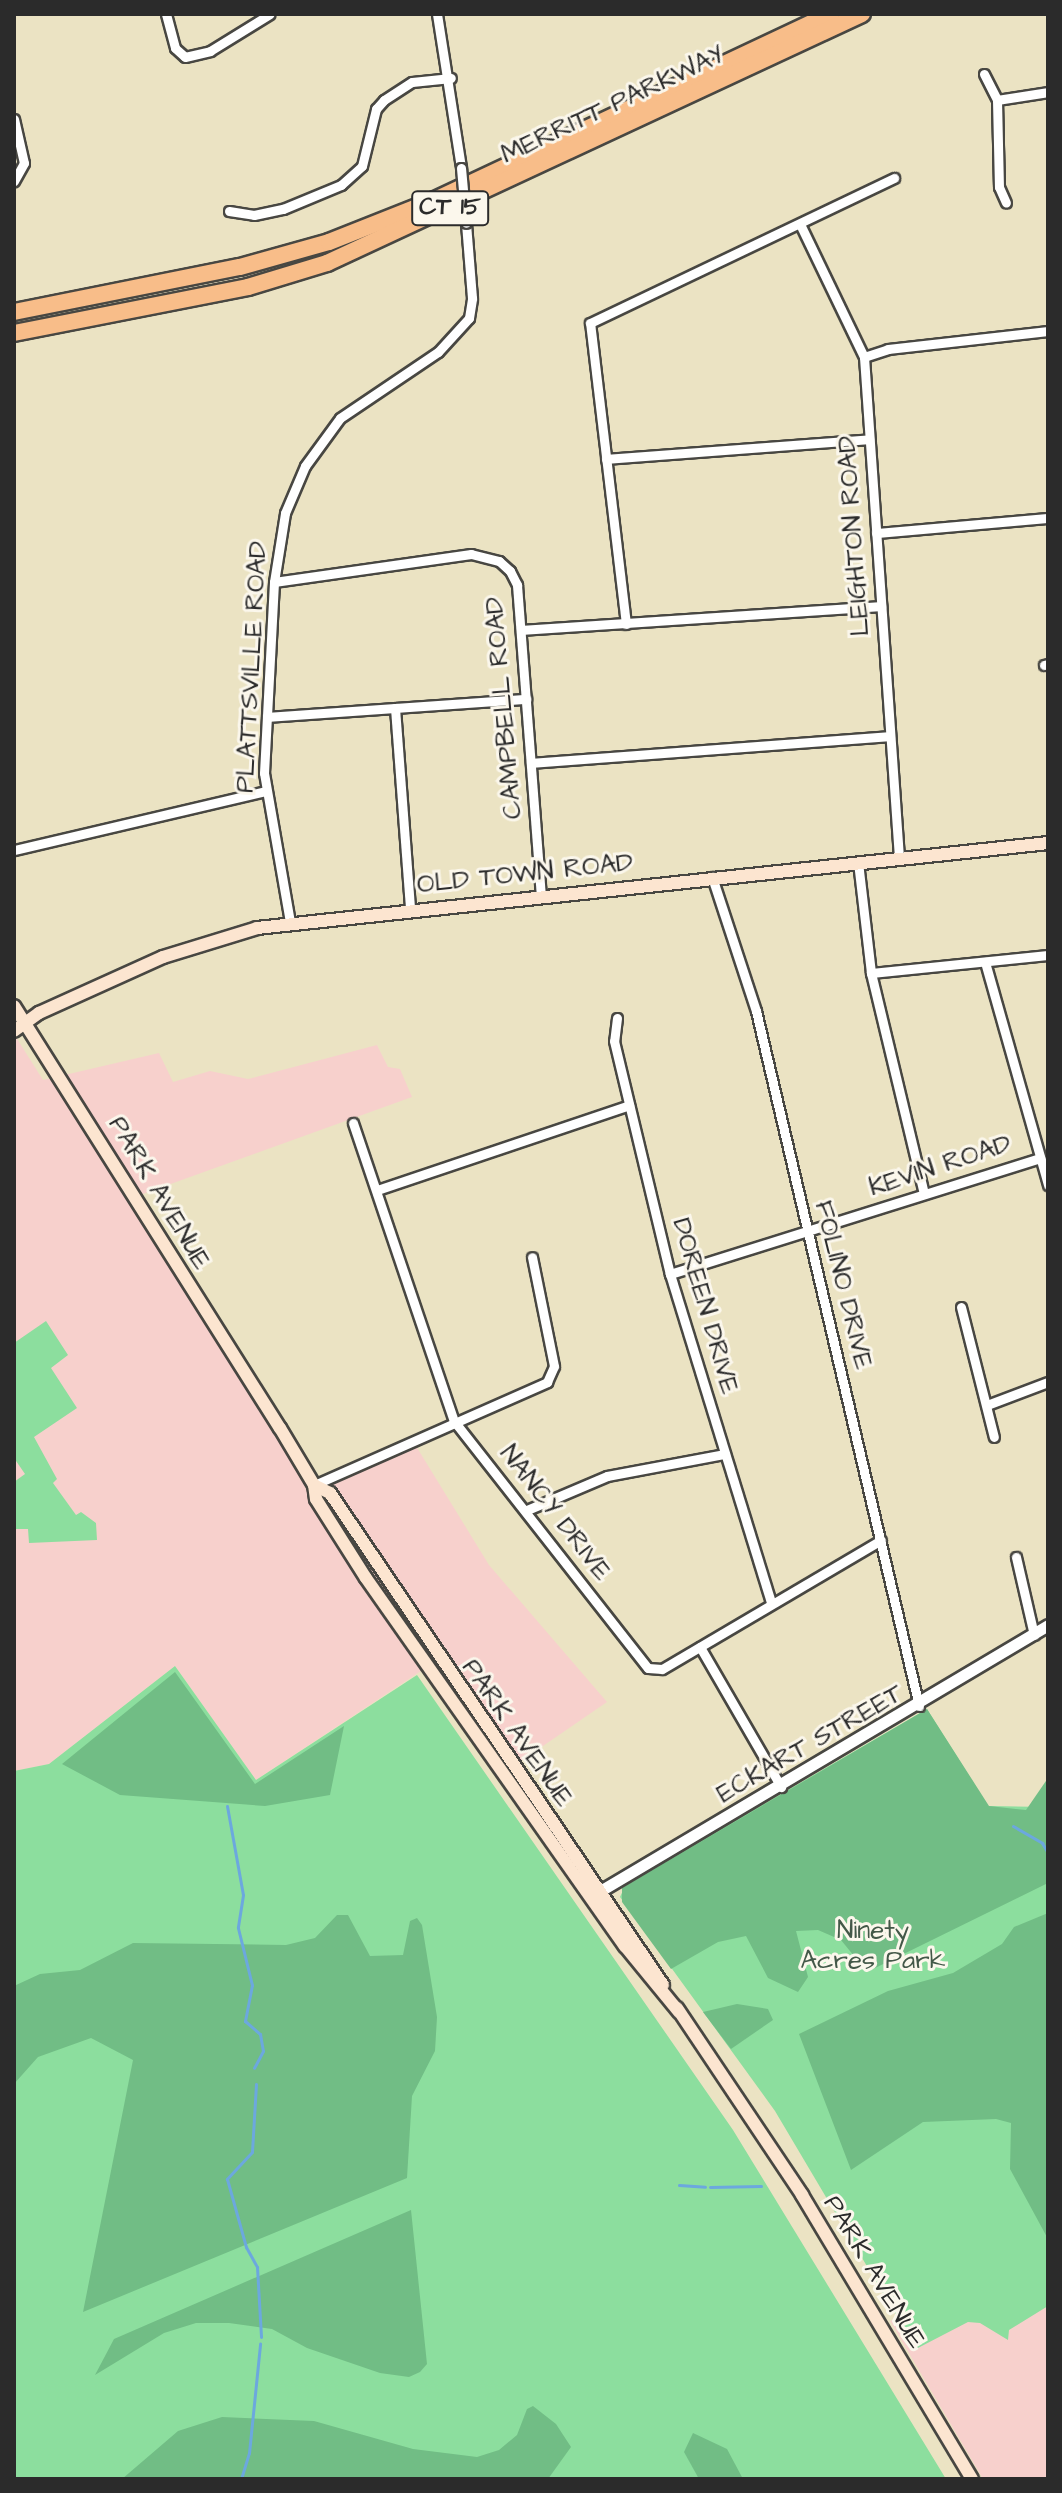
<!DOCTYPE html>
<html>
<head>
<meta charset="utf-8">
<style>
	body { margin:0 }
	#map { position:relative; width:1062px; height:2493px; overflow:hidden; background:#ebe3c3; font-family:"Architects Daughter",sans-serif }
	div>[style] { position:absolute }
	.built>* { inset:0; background:#f7d0cc }
	.green>* { inset:0; background:#8cde9e }
	.forest>* { inset:0; background:#71bd85 }
	.stream>* { height:3px; margin:-1.5px; padding:0 1.5px; transform-origin:1.5px; border-radius:1.5px; background:#6ca8de }
	.roads { filter:drop-shadow(2px 0 #484742) drop-shadow(-2px 0 #484742) drop-shadow(0 2px #484742) drop-shadow(0 -2px #484742) }
	.minor>* { height:9px; margin:-4.5px; padding:0 4.5px; transform-origin:4.5px; border-radius:4.5px; background:#fff }
	.tertiary>* { height:11px; margin:-5.5px; padding:0 5.5px; transform-origin:5.5px; border-radius:5.5px; background:#fff }
	.secondary>* { height:12px; margin:-6px; padding:0 6px; transform-origin:6px; border-radius:6px; background:#fce5d0 }
	.motorway>* { height:16px; margin:-8px; padding:0 8px; transform-origin:8px; border-radius:8px; background:#f8bd89 }
	.bridges { filter:drop-shadow(2px 0 #484742) drop-shadow(-2px 0 #484742) drop-shadow(0 2px #484742) drop-shadow(0 -2px #484742) }
	.minor-bridge>* { height:9px; margin:-4.5px; padding:0 4.5px; transform-origin:4.5px; border-radius:4.5px; background:#fff }
	span { translate:-50% -50%; white-space:nowrap; text-align:center; line-height:1.15; -webkit-text-stroke:6px #fbf7ec; paint-order:stroke }
	.shield-label span { padding:2px 6px; background:#fbf7ec; border:2px solid; border-radius:6px; -webkit-text-stroke-width:0 }
	.shield-label { font-size:24px; color:#2b2b2b; font-weight:700 }
	.street-label { font-size:26px; color:#2b2b2b }
	.park-label { font-size:26px; color:#435848 }
	.frame { position:absolute; inset:0; border:16px solid #2b2b2b; pointer-events:none }
</style>
</head>
<body>
<div id="map">
	<div class="built">
		<i style="clip-path:polygon(14px 1034px,43px 1080px,159px 1053px,173px 1082px,210px 1071px,248px 1079px,377px 1045px,388px 1067px,400px 1069px,412px 1097px,140px 1195px,319px 1489px,416px 1446px,489px 1565px,607px 1702px,508px 1770px,433px 1663px,256px 1780px,175px 1666px,49px 1764px,14px 1771px)"></i>
		<i style="clip-path:polygon(1048px 2251px,1048px 2479px,983px 2479px,890px 2321px)"></i>
	</div>
	<div class="green">
		<i style="clip-path:polygon(46px 1321px,68px 1355px,51px 1368px,77px 1408px,34px 1437px,57px 1479px,53px 1483px,76px 1515px,81px 1512px,96px 1523px,97px 1540px,29px 1543px,28px 1529px,14px 1529px,14px 1482px,25px 1474px,14px 1458px,14px 1343px)"></i>
		<i style="clip-path:polygon(175px 1666px,256px 1780px,417px 1675px,733px 2130px,946px 2479px,14px 2479px,14px 1771px,49px 1764px)"></i>
		<i style="clip-path:polygon(927px 1709px,988px 1806px,1048px 1807px,1048px 2306px,1009px 2330px,1008px 2340px,980px 2323px,968px 2322px,916px 2349px,775px 2111px,620px 1897px,626px 1884px)"></i>
	</div>
	<div class="forest">
		<i style="clip-path:polygon(175px 1672px,255px 1784px,344px 1726px,330px 1795px,265px 1806px,120px 1795px,62px 1764px)"></i>
		<i style="clip-path:polygon(927px 1709px,989px 1806px,1026px 1810px,1048px 1778px,1048px 1883px,867px 1972px,841px 1940px,818px 1930px,796px 1931px,808px 1977px,798px 1992px,768px 1978px,746px 1936px,718px 1942px,671px 1969px,622px 1902px,622px 1888px)"></i>
		<i style="clip-path:polygon(1048px 1913px,1048px 2239px,1010px 2169px,1011px 2123px,996px 2119px,923px 2122px,851px 2170px,799px 2034px,888px 1991px,953px 1973px,1002px 1944px,1014px 1927px)"></i>
		<i style="clip-path:polygon(337px 1915px,348px 1915px,370px 1956px,403px 1955px,410px 1921px,417px 1918px,422px 1925px,437px 2017px,435px 2051px,412px 2096px,407px 2178px,83px 2312px,133px 2060px,91px 2038px,38px 2057px,14px 2084px,14px 1986px,40px 1974px,80px 1970px,133px 1943px,286px 1945px,315px 1938px)"></i>
		<i style="clip-path:polygon(737px 2004px,768px 2009px,773px 2020px,731px 2049px,703px 2012px)"></i>
		<i style="clip-path:polygon(411px 2210px,427px 2364px,420px 2372px,409px 2377px,380px 2373px,307px 2348px,272px 2329px,229px 2323px,196px 2323px,164px 2333px,95px 2375px,114px 2339px)"></i>
		<i style="clip-path:polygon(533px 2406px,556px 2424px,571px 2447px,548px 2479px,122px 2479px,178px 2431px,222px 2417px,314px 2421px,413px 2449px,477px 2457px,499px 2450px,517px 2435px,527px 2409px)"></i>
		<i style="clip-path:polygon(693px 2433px,727px 2449px,743px 2479px,699px 2479px,684px 2452px)"></i>
	</div>
	<div class="stream">
		<i style="left:227px;top:1806px;width:90px;rotate:79.8deg"></i>
		<i style="left:243px;top:1895px;width:33px;rotate:99deg"></i>
		<i style="left:238px;top:1928px;width:59px;rotate:76.2deg"></i>
		<i style="left:252px;top:1985px;width:37px;rotate:101deg"></i>
		<i style="left:245px;top:2021px;width:20px;rotate:41deg"></i>
		<i style="left:260px;top:2034px;width:17px;rotate:80deg"></i>
		<i style="left:263px;top:2051px;width:19px;rotate:118deg"></i>
		<i style="left:1013px;top:1826px;width:34px;rotate:30deg"></i>
		<i style="left:1042px;top:1843px;width:12px;rotate:59deg"></i>
		<i style="left:256px;top:2084px;width:68px;rotate:93.4deg"></i>
		<i style="left:252px;top:2152px;width:37px;rotate:133deg"></i>
		<i style="left:227px;top:2179px;width:71px;rotate:74.4deg"></i>
		<i style="left:246px;top:2247px;width:23px;rotate:61deg"></i>
		<i style="left:257px;top:2267px;width:70px;rotate:86.7deg"></i>
		<i style="left:679px;top:2185px;width:26px;rotate:4deg"></i>
		<i style="left:710px;top:2187px;width:51px;rotate:-1.1deg"></i>
		<i style="left:241px;top:2479px;width:27px;rotate:-73deg"></i>
		<i style="left:249px;top:2453px;width:110px;rotate:-84.2deg"></i>
	</div>
	<div class="roads">
		<div class="minor">
			<i style="left:166px;top:14px;width:35px;rotate:75deg"></i>
			<i style="left:175px;top:48px;width:13px;rotate:42deg"></i>
			<i style="left:185px;top:57px;width:26px;rotate:-13deg"></i>
			<i style="left:210px;top:51px;width:70px;rotate:-31.7deg"></i>
			<i style="left:437px;top:14px;width:156px;rotate:81.1deg"></i>
			<i style="left:984px;top:74px;width:29px;rotate:63deg"></i>
			<i style="left:997px;top:100px;width:87px;rotate:88.7deg"></i>
			<i style="left:999px;top:187px;width:17px;rotate:66deg"></i>
			<i style="left:997px;top:100px;width:52px;rotate:-8.9deg"></i>
			<i style="left:14px;top:119px;width:45px;rotate:77.2deg"></i>
			<i style="left:24px;top:163px;width:21px;rotate:119deg"></i>
			<i style="left:229px;top:211px;width:25px;rotate:9deg"></i>
			<i style="left:254px;top:215px;width:30px;rotate:-12deg"></i>
			<i style="left:283px;top:209px;width:63px;rotate:-22.5deg"></i>
			<i style="left:341px;top:185px;width:28px;rotate:-42deg"></i>
			<i style="left:362px;top:166px;width:59px;rotate:-76.2deg"></i>
			<i style="left:376px;top:109px;width:12px;rotate:-48deg"></i>
			<i style="left:384px;top:100px;width:33px;rotate:-33deg"></i>
			<i style="left:412px;top:82px;width:39px;rotate:-6deg"></i>
			<i style="left:800px;top:224px;width:148px;rotate:64.3deg"></i>
			<i style="left:864px;top:357px;width:502px;rotate:86deg"></i>
			<i style="left:864px;top:357px;width:25px;rotate:-18deg"></i>
			<i style="left:888px;top:349px;width:161px;rotate:-6.4deg"></i>
			<i style="left:606px;top:459px;width:264px;rotate:-4.3deg"></i>
			<i style="left:876px;top:533px;width:173px;rotate:-5deg"></i>
			<i style="left:274px;top:582px;width:199px;rotate:-8.1deg"></i>
			<i style="left:471px;top:554px;width:29px;rotate:14deg"></i>
			<i style="left:499px;top:561px;width:15px;rotate:42deg"></i>
			<i style="left:510px;top:571px;width:16px;rotate:63deg"></i>
			<i style="left:517px;top:585px;width:310px;rotate:85.6deg"></i>
			<i style="left:626px;top:624px;width:303px;rotate:-96.8deg"></i>
			<i style="left:590px;top:323px;width:337px;rotate:-25.5deg"></i>
			<i style="left:521px;top:630px;width:361px;rotate:-3.8deg"></i>
			<i style="left:1044px;top:665px;width:4px;rotate:-14deg"></i>
			<i style="left:395px;top:708px;width:202px;rotate:85.7deg"></i>
			<i style="left:267px;top:717px;width:260px;rotate:-4deg"></i>
			<i style="left:531px;top:763px;width:360px;rotate:-4.3deg"></i>
			<i style="left:14px;top:850px;width:258px;rotate:-13.2deg"></i>
			<i style="left:858px;top:862px;width:112px;rotate:83.3deg"></i>
			<i style="left:871px;top:973px;width:227px;rotate:76.5deg"></i>
			<i style="left:712px;top:877px;width:141px;rotate:71.8deg"></i>
			<i style="left:756px;top:1011px;width:714px;rotate:76.8deg"></i>
			<i style="left:290px;top:922px;width:151px;rotate:-99.9deg"></i>
			<i style="left:264px;top:773px;width:191px;rotate:-87deg"></i>
			<i style="left:274px;top:582px;width:70px;rotate:-80.9deg"></i>
			<i style="left:285px;top:513px;width:51px;rotate:-66.9deg"></i>
			<i style="left:305px;top:466px;width:59px;rotate:-53.9deg"></i>
			<i style="left:340px;top:418px;width:118px;rotate:-34deg"></i>
			<i style="left:438px;top:352px;width:46px;rotate:-47.6deg"></i>
			<i style="left:469px;top:318px;width:20px;rotate:-81deg"></i>
			<i style="left:472px;top:298px;width:75px;rotate:-94.6deg"></i>
			<i style="left:985px;top:962px;width:232px;rotate:74.2deg"></i>
			<i style="left:871px;top:973px;width:178px;rotate:-5.8deg"></i>
			<i style="left:617px;top:1018px;width:23px;rotate:97deg"></i>
			<i style="left:614px;top:1041px;width:240px;rotate:76.5deg"></i>
			<i style="left:670px;top:1274px;width:344px;rotate:72.9deg"></i>
			<i style="left:353px;top:1123px;width:315px;rotate:71.3deg"></i>
			<i style="left:454px;top:1421px;width:314px;rotate:51.9deg"></i>
			<i style="left:648px;top:1668px;width:14px;rotate:4deg"></i>
			<i style="left:662px;top:1669px;width:254px;rotate:-30.5deg"></i>
			<i style="left:377px;top:1190px;width:266px;rotate:-18.6deg"></i>
			<i style="left:670px;top:1274px;width:388px;rotate:-17.4deg"></i>
			<i style="left:961px;top:1307px;width:134px;rotate:75.8deg"></i>
			<i style="left:987px;top:1405px;width:65px;rotate:-20.7deg"></i>
			<i style="left:314px;top:1485px;width:255px;rotate:-23.8deg"></i>
			<i style="left:547px;top:1382px;width:17px;rotate:-66deg"></i>
			<i style="left:554px;top:1366px;width:111px;rotate:-101.4deg"></i>
			<i style="left:527px;top:1510px;width:87px;rotate:-23deg"></i>
			<i style="left:607px;top:1476px;width:120px;rotate:-10.6deg"></i>
			<i style="left:1016px;top:1557px;width:80px;rotate:77deg"></i>
			<i style="left:700px;top:1647px;width:162px;rotate:59.9deg"></i>
		</div>
		<div class="tertiary">
			<i style="left:595px;top:1894px;width:527px;rotate:-30.7deg"></i>
		</div>
		<div class="secondary">
			<i style="left:14px;top:1006px;width:499px;rotate:57.8deg"></i>
			<i style="left:280px;top:1428px;width:66px;rotate:59.2deg"></i>
			<i style="left:314px;top:1485px;width:14px;rotate:82deg"></i>
			<i style="left:316px;top:1499px;width:93px;rotate:57.7deg"></i>
			<i style="left:366px;top:1578px;width:450px;rotate:54.9deg"></i>
			<i style="left:625px;top:1946px;width:85px;rotate:50.7deg"></i>
			<i style="left:14px;top:1031px;width:31px;rotate:-36deg"></i>
			<i style="left:39px;top:1013px;width:136px;rotate:-24.3deg"></i>
			<i style="left:163px;top:957px;width:98px;rotate:-17.1deg"></i>
			<i style="left:257px;top:928px;width:796px;rotate:-6.13deg"></i>
			<i style="left:314px;top:1485px;width:18px;rotate:27deg"></i>
			<i style="left:330px;top:1493px;width:594px;rotate:55.91deg"></i>
			<i style="left:677px;top:2008px;width:225px;rotate:56.2deg"></i>
			<i style="left:802px;top:2195px;width:331px;rotate:59.1deg"></i>
		</div>
		<div class="motorway">
			<i style="left:14px;top:312px;width:230px;rotate:-11.3deg"></i>
			<i style="left:240px;top:267px;width:92px;rotate:-15.7deg"></i>
			<i style="left:329px;top:242px;width:114px;rotate:-21.6deg"></i>
			<i style="left:435px;top:200px;width:438px;rotate:-25.2deg"></i>
			<i style="left:14px;top:333px;width:238px;rotate:-11.1deg"></i>
			<i style="left:248px;top:287px;width:83px;rotate:-16.9deg"></i>
			<i style="left:327px;top:263px;width:590px;rotate:-24.96deg"></i>
		</div>
	</div>
	<div class="bridges">
		<div class="minor-bridge">
			<i style="left:461px;top:168px;width:55px;rotate:84.8deg"></i>
		</div>
	</div>
	<div class="shield-label">
		<span style="left:450px;top:208px">CT 15</span>
	</div>
	<div class="street-label">
		<span style="left:613px;top:105px;rotate:-25deg">MERRITT PARKWAY</span>
		<span style="left:854px;top:536px;rotate:-94deg">LEIGHTON ROAD</span>
		<span style="left:252px;top:667px;rotate:-87deg">PLATTSVILLE ROAD</span>
		<span style="left:504px;top:708px;rotate:-95deg">CAMPBELL ROAD</span>
		<span style="left:525px;top:874px;rotate:-6deg">OLD TOWN ROAD</span>
		<span style="left:940px;top:1166px;rotate:-18deg">KEVIN ROAD</span>
		<span style="left:159px;top:1193px;rotate:59deg">PARK AVENUE</span>
		<span style="left:843px;top:1285px;rotate:76deg">FOLINO DRIVE</span>
		<span style="left:705px;top:1306px;rotate:74deg">DOREEN DRIVE</span>
		<span style="left:555px;top:1513px;rotate:52deg">NANCY DRIVE</span>
		<span style="left:517px;top:1733px;rotate:55deg">PARK AVENUE</span>
		<span style="left:810px;top:1744px;rotate:-30deg">ECKART STREET</span>
		<span style="left:874px;top:2272px;rotate:59deg">PARK AVENUE</span>
	</div>
	<div class="park-label">
		<span style="left:873px;top:1946px">Ninety<br>Acres Park</span>
	</div>
	<div class="frame"></div>
</div>
</body>
</html>
